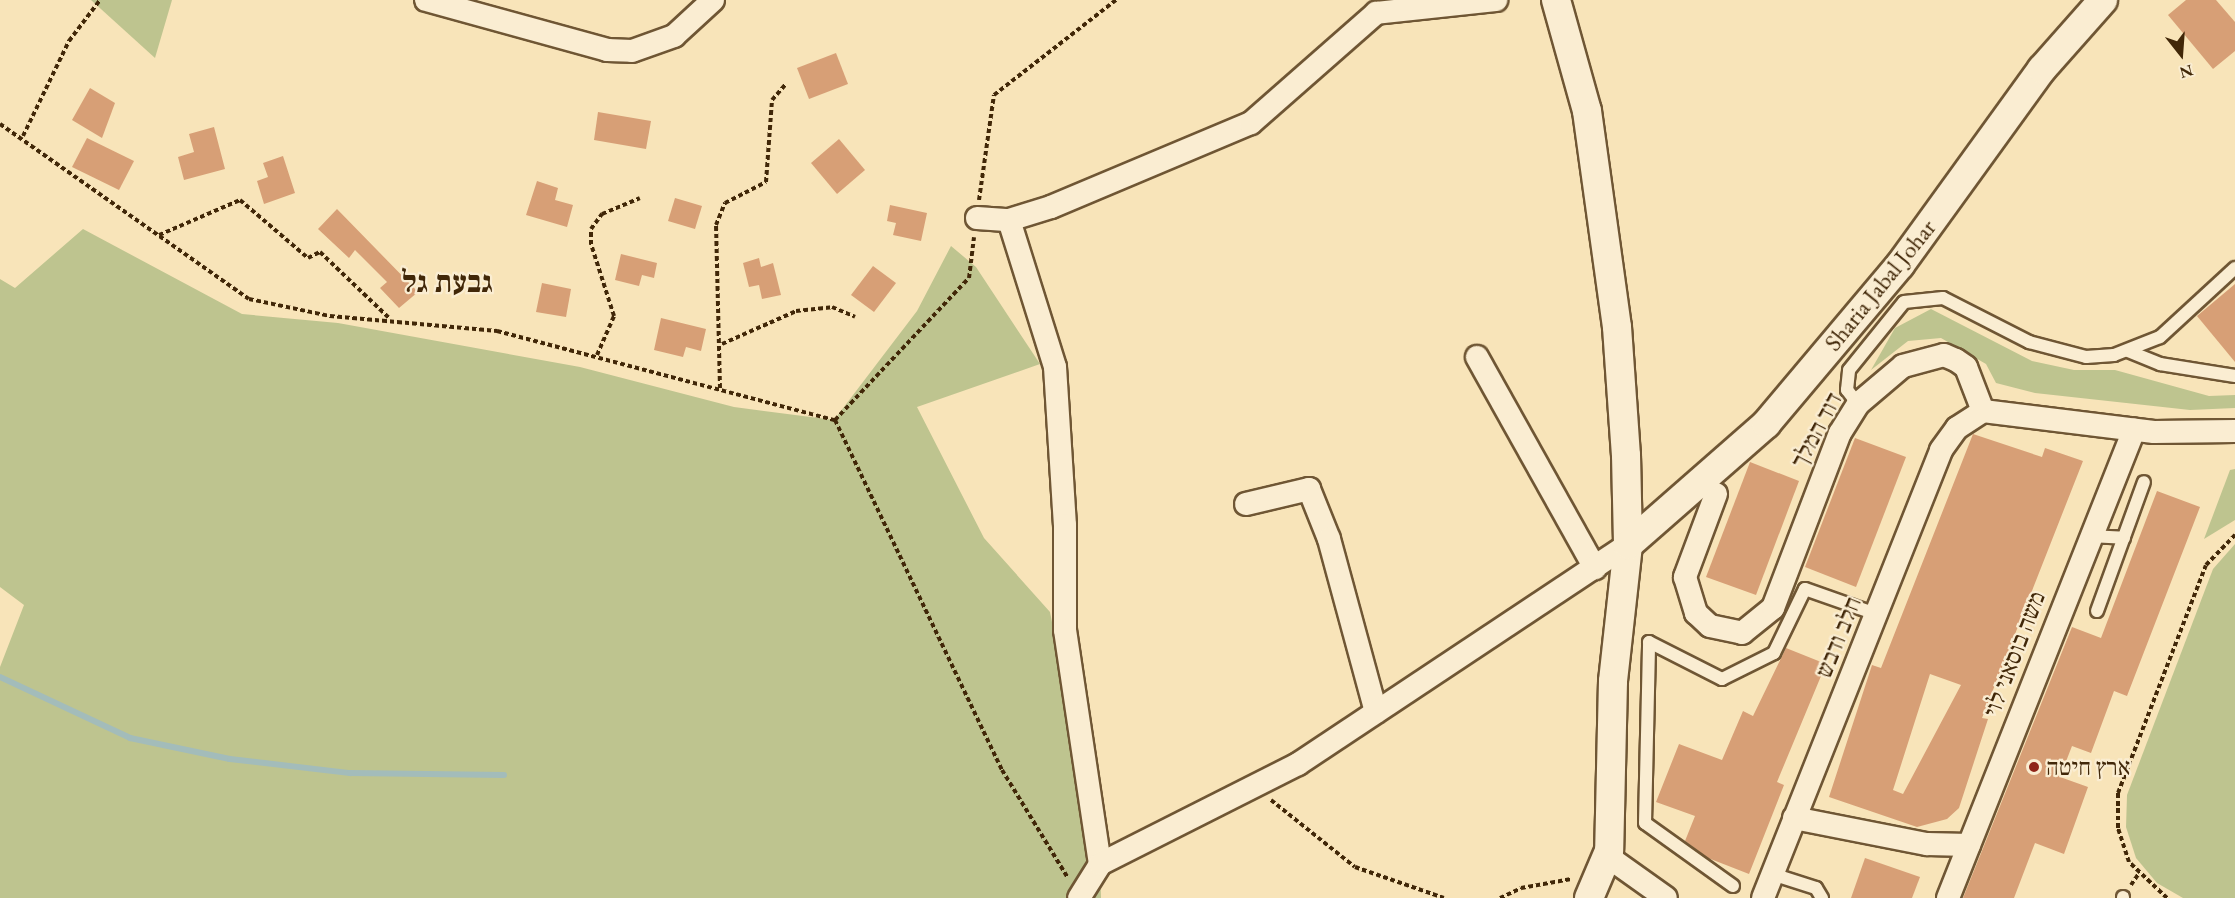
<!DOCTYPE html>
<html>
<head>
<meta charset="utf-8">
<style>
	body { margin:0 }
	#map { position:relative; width:2235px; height:898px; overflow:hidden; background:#f8e4b9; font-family:"EB Garamond","Frank Ruhl Libre",serif }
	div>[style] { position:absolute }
	.green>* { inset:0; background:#bec48f }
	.stream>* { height:6px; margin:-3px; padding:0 3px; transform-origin:3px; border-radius:3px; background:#a3bcba }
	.building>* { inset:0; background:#d79f76 }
	.path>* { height:4px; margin-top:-2px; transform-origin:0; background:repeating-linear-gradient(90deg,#412708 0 4.5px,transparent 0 7.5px) }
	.roads { filter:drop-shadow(2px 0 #6f5634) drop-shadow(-2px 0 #6f5634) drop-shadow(0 2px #6f5634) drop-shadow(0 -2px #6f5634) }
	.service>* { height:12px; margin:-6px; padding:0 6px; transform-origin:6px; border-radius:6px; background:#faedd2 }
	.minor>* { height:22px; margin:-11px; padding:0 11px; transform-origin:11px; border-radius:11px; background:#faedd2 }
	.tertiary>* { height:28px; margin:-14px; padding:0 14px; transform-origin:14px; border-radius:14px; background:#faedd2 }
	.dots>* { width:16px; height:16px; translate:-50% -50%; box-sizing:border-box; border:3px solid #faedd2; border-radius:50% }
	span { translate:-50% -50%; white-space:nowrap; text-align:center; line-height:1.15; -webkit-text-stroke:4.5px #faedd2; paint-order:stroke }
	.street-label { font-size:24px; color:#412708 }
	.poi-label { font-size:24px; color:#412708 }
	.left { translate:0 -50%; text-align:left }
	.district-label { font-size:30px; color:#412708; font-weight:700 }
	.north { position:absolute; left:2151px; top:24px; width:60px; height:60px; -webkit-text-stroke:4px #faedd2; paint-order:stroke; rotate:163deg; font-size:16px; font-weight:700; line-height:24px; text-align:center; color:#412708 }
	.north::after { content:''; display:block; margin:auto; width:21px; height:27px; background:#412708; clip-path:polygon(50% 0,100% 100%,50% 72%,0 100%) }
</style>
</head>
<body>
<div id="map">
	<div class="green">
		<i style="clip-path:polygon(91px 0,172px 0,155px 58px)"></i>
		<i style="clip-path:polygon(83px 229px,242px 314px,338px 323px,580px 367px,734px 407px,834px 420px,917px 311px,951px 246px,976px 267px,1040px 364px,917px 407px,984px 538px,1050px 612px,1100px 864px,1101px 898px,0 898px,0 667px,24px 605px,0 587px,0 279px,15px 288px)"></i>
		<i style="clip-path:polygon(1931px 309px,2032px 361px,2074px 370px,2115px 370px,2209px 396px,2235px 395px,2235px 408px,2190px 410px,2035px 393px,1996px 383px,1986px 364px,1941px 338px,1908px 341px,1871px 370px,1895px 328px)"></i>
		<i style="clip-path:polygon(2235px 469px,2235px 520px,2204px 539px,2230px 470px)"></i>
		<i style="clip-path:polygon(2235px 544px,2235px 898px,2183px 898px,2157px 883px,2136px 858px,2126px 827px,2127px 795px,2213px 569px)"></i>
	</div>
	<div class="stream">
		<i style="left:0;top:677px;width:144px;rotate:25.1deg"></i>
		<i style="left:130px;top:738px;width:102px;rotate:11.9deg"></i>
		<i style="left:230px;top:759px;width:121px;rotate:6.7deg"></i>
		<i style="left:350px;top:773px;width:154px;rotate:0.7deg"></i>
	</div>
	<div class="building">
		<i style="clip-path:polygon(2186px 0,2216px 0,2235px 22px,2235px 51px,2213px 69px,2168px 15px)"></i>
		<i style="clip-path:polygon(836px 53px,848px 84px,809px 99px,797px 68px)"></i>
		<i style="clip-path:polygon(90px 88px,115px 103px,102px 138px,72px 120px)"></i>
		<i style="clip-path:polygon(598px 112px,651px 121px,646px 149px,594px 140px)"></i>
		<i style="clip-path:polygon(214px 127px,225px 169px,184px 180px,178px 157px,194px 152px,189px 134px)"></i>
		<i style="clip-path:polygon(87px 138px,134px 161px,119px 190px,72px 167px)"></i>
		<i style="clip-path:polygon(839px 139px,865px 170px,837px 194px,811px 163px)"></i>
		<i style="clip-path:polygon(283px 156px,295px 193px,264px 204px,257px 181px,268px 177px,263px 163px)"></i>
		<i style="clip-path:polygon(537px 181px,558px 188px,555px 200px,573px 205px,567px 227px,526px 215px)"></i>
		<i style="clip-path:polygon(675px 198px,702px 206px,695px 229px,668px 221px)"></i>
		<i style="clip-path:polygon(890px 205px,927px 213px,921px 241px,893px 235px,896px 223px,887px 221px)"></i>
		<i style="clip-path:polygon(337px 209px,418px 292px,399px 308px,380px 288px,387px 282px,355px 250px,349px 258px,318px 229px)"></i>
		<i style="clip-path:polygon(621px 254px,657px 263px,654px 278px,642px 275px,639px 286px,615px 280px)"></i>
		<i style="clip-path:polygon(759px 258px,761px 267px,773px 263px,781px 295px,762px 299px,759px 285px,749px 287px,743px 263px)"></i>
		<i style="clip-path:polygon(873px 266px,896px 283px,874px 312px,851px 295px)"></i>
		<i style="clip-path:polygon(542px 283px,571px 289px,566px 317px,536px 312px)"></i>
		<i style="clip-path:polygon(2235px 284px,2235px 362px,2197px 316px)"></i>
		<i style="clip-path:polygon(661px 318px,706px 329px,701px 351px,686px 347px,683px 357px,654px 350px)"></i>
		<i style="clip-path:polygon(evenodd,1973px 434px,2042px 457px,2045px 448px,2083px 461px,1982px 718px,1988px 719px,1959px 808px,1947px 819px,1917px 827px,1829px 797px,1872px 665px,1881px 668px,1973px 434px,1930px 674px,1961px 685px,1903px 794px,1893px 790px,1930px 674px)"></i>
		<i style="clip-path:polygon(1855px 438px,1906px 457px,1856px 587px,1805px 567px)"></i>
		<i style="clip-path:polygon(1750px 462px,1799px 481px,1756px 595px,1706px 577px)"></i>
		<i style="clip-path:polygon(2157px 491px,2200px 507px,2127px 696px,2114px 691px,2091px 753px,2072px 746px,2060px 777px,2088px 787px,2064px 854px,2035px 843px,2014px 898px,1963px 898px,2072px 627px,2101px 638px)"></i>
		<i style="clip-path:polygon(1786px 648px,1826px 664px,1777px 782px,1784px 785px,1749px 874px,1708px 858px,1685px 841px,1695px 816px,1656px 802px,1679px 744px,1722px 760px,1743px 711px,1753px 716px)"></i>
		<i style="clip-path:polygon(1865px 858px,1920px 877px,1912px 898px,1851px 898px)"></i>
	</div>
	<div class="path">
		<i style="left:0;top:124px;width:304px;rotate:35.1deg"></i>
		<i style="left:249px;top:299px;width:83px;rotate:11.9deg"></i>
		<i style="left:330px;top:316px;width:168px;rotate:5.1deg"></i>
		<i style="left:497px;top:331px;width:350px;rotate:14.8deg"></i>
		<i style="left:835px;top:420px;width:388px;rotate:64.5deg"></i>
		<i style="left:1002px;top:770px;width:127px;rotate:58.6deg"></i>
		<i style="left:23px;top:136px;width:106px;rotate:-64.2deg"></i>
		<i style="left:69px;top:41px;width:51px;rotate:-52.9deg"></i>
		<i style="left:979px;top:200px;width:106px;rotate:-81.9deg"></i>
		<i style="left:994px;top:95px;width:155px;rotate:-37.9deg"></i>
		<i style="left:159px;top:235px;width:88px;rotate:-23.4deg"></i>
		<i style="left:240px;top:200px;width:89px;rotate:40.5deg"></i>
		<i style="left:308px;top:258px;width:13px;rotate:-27deg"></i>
		<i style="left:320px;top:252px;width:97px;rotate:43.7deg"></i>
		<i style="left:722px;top:344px;width:81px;rotate:-24deg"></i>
		<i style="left:796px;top:311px;width:36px;rotate:-6deg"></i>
		<i style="left:832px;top:307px;width:25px;rotate:23deg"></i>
		<i style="left:597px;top:355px;width:43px;rotate:-66.4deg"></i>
		<i style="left:614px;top:316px;width:76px;rotate:-107.7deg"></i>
		<i style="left:591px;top:244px;width:15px;rotate:-90deg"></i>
		<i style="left:591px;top:229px;width:19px;rotate:-54deg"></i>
		<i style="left:602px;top:214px;width:41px;rotate:-22.8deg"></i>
		<i style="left:720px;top:388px;width:163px;rotate:-91.4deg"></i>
		<i style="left:716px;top:225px;width:24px;rotate:-68deg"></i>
		<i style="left:725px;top:203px;width:46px;rotate:-27.1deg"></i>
		<i style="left:766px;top:182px;width:82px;rotate:-85.8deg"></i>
		<i style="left:772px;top:100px;width:21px;rotate:-49deg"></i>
		<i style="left:835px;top:420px;width:195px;rotate:-46.7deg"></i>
		<i style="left:969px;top:278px;width:41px;rotate:-83deg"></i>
		<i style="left:1271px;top:800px;width:107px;rotate:38.6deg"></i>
		<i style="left:1355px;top:867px;width:94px;rotate:19.2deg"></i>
		<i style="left:2131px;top:885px;width:14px;rotate:-56deg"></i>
		<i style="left:1500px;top:898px;width:23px;rotate:-25deg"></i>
		<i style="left:1521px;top:888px;width:51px;rotate:-10.2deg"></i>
		<i style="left:2167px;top:898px;width:52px;rotate:-136.5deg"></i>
		<i style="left:2129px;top:862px;width:36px;rotate:-108deg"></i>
		<i style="left:2118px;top:828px;width:35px;rotate:-90deg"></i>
		<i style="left:2118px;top:793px;width:244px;rotate:-68.9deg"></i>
		<i style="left:2206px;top:565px;width:42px;rotate:-46deg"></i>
	</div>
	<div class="roads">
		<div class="service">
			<i style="left:2128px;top:351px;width:35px;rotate:22deg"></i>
			<i style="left:2160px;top:364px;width:76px;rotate:9.1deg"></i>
			<i style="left:1858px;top:404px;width:18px;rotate:-128deg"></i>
			<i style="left:1847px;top:390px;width:20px;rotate:-84deg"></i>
			<i style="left:1849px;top:370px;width:87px;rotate:-51deg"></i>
			<i style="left:1904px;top:302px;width:39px;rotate:-6deg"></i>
			<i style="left:1943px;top:298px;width:97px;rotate:27.1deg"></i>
			<i style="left:2029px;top:342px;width:59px;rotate:14.7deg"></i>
			<i style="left:2086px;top:357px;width:28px;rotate:-4deg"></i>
			<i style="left:2114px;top:355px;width:49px;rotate:-21.4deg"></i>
			<i style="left:2160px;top:337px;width:102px;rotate:-42.6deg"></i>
			<i style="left:2089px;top:536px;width:35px;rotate:3deg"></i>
			<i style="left:2097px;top:611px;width:137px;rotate:-70deg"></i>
			<i style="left:1772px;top:874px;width:46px;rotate:17.7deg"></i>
			<i style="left:1816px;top:888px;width:12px;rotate:59deg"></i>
			<i style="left:1733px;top:886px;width:108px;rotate:-144.4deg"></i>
			<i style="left:1645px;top:823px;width:181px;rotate:-88.7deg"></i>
			<i style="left:1649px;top:642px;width:82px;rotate:26.9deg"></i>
			<i style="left:1722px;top:679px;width:58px;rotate:-26.6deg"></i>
			<i style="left:1774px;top:653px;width:71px;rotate:-64.2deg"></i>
			<i style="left:1805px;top:589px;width:75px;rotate:19.4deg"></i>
			<i style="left:2123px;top:898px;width:1px;rotate:-90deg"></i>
		</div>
		<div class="minor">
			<i style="left:426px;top:0;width:188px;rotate:15.4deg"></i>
			<i style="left:607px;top:50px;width:25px;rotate:2deg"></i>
			<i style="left:632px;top:51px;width:45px;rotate:-19.7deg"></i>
			<i style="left:674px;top:36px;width:53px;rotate:-42.7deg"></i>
			<i style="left:977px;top:218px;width:32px;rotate:4deg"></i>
			<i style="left:1009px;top:220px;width:44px;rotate:-17.2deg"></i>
			<i style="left:1051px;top:207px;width:217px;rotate:-22.8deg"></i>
			<i style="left:1251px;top:123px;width:167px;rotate:-41.3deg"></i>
			<i style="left:1376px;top:13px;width:121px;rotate:-6.2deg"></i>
			<i style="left:1009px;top:220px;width:154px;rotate:72.6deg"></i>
			<i style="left:1055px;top:367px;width:158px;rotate:86.4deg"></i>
			<i style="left:1065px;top:525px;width:105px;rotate:90deg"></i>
			<i style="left:1065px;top:630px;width:237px;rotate:81.5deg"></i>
			<i style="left:1477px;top:357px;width:242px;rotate:60.8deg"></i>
			<i style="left:1716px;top:494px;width:89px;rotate:110.5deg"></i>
			<i style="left:1685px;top:577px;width:38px;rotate:73deg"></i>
			<i style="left:1696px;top:613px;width:19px;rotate:43deg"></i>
			<i style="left:1710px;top:626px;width:33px;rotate:12deg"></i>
			<i style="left:1742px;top:633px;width:40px;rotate:-39deg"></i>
			<i style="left:1773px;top:608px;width:187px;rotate:-69.1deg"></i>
			<i style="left:1840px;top:433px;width:34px;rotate:-58deg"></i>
			<i style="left:1858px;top:404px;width:59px;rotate:-40.2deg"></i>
			<i style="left:1903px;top:366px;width:42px;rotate:-15deg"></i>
			<i style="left:1944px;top:355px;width:13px;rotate:23deg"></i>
			<i style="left:1956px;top:360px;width:12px;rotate:35deg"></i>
			<i style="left:1966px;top:367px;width:47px;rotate:68.9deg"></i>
			<i style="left:1983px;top:411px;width:172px;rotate:7deg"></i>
			<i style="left:2154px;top:432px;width:81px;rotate:-0.7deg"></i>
			<i style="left:1246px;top:504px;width:65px;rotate:-13.4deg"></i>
			<i style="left:1309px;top:489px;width:54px;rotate:68.2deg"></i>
			<i style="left:1329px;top:539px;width:179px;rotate:74.8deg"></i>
			<i style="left:1794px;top:818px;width:136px;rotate:11.1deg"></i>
			<i style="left:1927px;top:844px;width:42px;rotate:1.4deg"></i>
			<i style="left:1607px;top:856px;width:72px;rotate:35.4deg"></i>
			<i style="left:1079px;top:898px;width:40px;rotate:-58deg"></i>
			<i style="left:1100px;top:864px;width:222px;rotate:-26.8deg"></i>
			<i style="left:1298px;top:764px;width:396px;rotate:-33.6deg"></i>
			<i style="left:1763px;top:898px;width:482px;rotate:-68.3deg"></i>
			<i style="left:1941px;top:450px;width:27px;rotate:-54deg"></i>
			<i style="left:1957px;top:428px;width:31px;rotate:-33deg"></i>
			<i style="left:1948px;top:898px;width:504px;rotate:-68.33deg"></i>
		</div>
		<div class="tertiary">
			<i style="left:1556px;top:0;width:115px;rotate:74.4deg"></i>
			<i style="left:1587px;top:111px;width:218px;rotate:82.1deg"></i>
			<i style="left:1617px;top:327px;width:128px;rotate:86deg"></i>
			<i style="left:1626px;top:455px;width:90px;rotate:88.7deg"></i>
			<i style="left:1628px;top:545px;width:137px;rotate:96.3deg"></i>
			<i style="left:1613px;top:681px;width:170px;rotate:91.3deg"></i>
			<i style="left:1609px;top:851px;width:51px;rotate:113.1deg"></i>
			<i style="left:1628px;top:545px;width:184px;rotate:-41.2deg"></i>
			<i style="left:1766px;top:424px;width:208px;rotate:-49.9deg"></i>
			<i style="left:1900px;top:265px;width:242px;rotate:-54.1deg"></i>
			<i style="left:2042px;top:69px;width:92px;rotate:-48.5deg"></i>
		</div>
	</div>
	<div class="dots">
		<i style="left:2034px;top:767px;background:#8f2418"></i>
	</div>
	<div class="street-label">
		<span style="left:1880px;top:285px;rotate:-51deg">Sharia Jabal Johar</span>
		<span style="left:1816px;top:430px;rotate:-62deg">דוד המלך</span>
		<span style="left:1838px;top:637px;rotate:-68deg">חלב ודבש</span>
		<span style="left:2014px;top:654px;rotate:-69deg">משה בוסאני לוי</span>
	</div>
	<div class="poi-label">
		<span class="left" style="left:2046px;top:767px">ארץ חיטה</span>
	</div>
	<div class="district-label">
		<span style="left:447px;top:282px">גבעת גל</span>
	</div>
	<div class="north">N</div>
</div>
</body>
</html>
